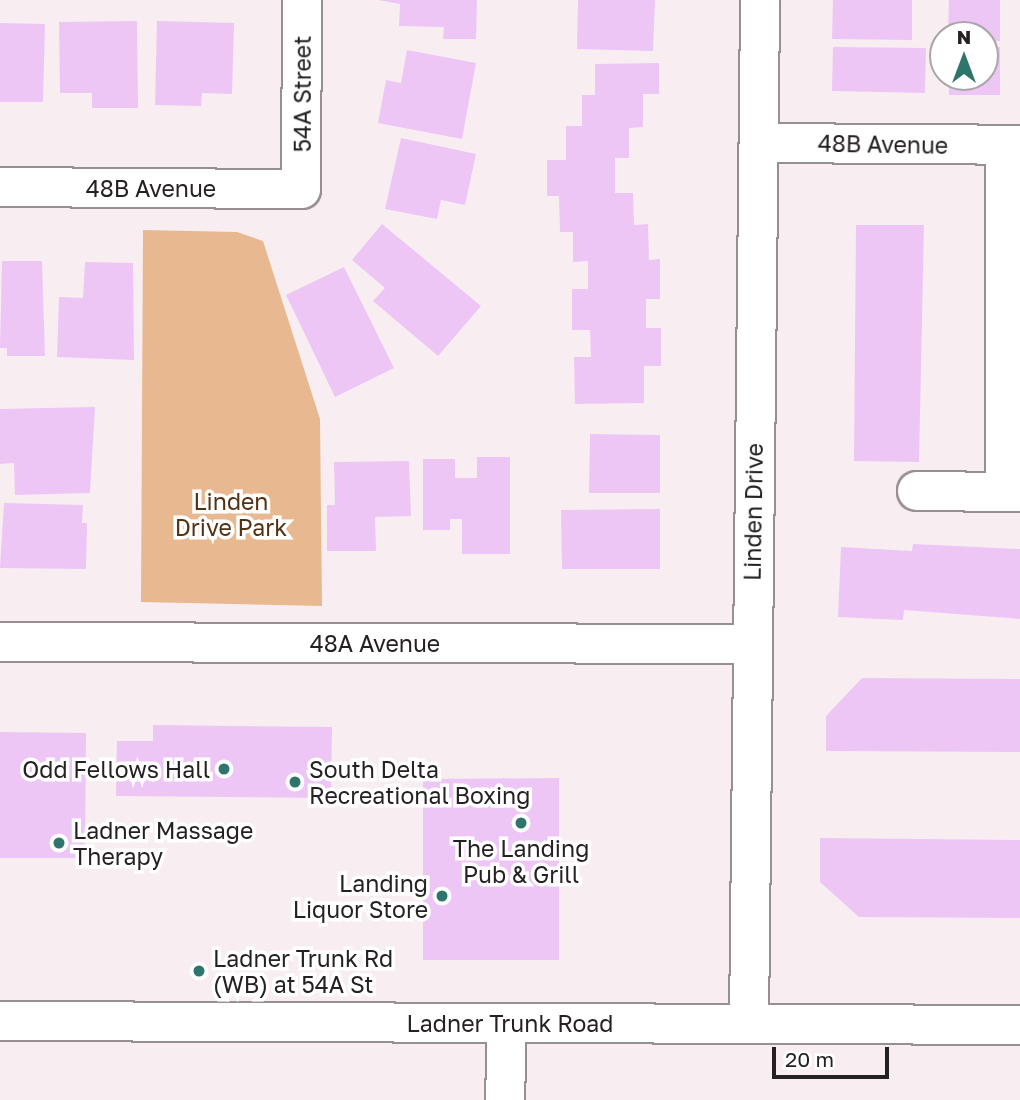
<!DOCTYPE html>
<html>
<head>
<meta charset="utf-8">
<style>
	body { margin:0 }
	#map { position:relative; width:1020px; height:1100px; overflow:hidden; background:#f8eef2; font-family:"Golos Text",sans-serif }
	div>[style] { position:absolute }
	.green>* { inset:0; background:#e8b990 }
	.building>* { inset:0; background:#edc6f6 }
	.roads { filter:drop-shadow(2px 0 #988f92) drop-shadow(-2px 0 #988f92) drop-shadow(0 2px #988f92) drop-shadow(0 -2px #988f92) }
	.minor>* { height:38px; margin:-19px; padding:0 19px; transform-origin:19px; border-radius:19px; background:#fff }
	.major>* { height:38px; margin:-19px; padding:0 19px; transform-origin:19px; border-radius:19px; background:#fff }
	.dots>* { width:19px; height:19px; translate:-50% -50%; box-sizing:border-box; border:4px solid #fff; border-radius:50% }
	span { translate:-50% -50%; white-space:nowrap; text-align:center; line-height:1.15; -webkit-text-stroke:7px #fff; paint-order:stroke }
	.street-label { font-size:23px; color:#252123 }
	.park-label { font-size:23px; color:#523213 }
	.poi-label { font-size:23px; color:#252123 }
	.right { translate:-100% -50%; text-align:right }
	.left { translate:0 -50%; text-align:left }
	.north { position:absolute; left:929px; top:21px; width:70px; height:70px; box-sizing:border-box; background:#fff; border:2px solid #a8a6a7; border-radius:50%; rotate:0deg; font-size:19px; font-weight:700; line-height:28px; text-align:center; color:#252123 }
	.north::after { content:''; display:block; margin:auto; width:24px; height:32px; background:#2e756b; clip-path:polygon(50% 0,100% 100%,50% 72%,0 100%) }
	.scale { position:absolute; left:772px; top:1047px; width:117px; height:32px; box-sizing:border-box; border:4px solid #252123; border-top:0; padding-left:9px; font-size:21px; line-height:24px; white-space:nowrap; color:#252123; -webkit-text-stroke:5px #fff; paint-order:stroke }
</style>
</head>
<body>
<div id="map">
	<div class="green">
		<i style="clip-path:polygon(143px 230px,237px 232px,263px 241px,320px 419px,322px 606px,141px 602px)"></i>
	</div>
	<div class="building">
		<i style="clip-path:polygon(378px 0,477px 0,476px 39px,443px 39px,444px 27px,399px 26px,400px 4px)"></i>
		<i style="clip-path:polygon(578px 0,655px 0,653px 51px,577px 49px)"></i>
		<i style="clip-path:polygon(833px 0,912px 0,912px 40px,832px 39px)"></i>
		<i style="clip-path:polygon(949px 0,1000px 0,1000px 41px,985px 41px,985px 35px,948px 35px)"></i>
		<i style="clip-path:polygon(137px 21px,138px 108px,92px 108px,92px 93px,60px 93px,59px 22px)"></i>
		<i style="clip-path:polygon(157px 21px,234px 23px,232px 94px,202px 93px,201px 106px,155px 105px)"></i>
		<i style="clip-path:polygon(0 23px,45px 24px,43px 102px,0 102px)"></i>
		<i style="clip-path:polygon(833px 47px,926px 48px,925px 93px,832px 91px)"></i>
		<i style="clip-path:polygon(985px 47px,1000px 47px,1000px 95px,949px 95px,949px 77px,985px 77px)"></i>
		<i style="clip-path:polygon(407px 50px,476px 63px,462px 139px,378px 123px,386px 80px,401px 83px)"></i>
		<i style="clip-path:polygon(659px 63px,659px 94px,643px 94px,643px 127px,629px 128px,629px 158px,615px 158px,615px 193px,633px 193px,634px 225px,648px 224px,649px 260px,660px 259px,660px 299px,646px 299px,646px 328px,661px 328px,661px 366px,644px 366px,644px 403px,575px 404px,574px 357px,591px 357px,590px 330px,572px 330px,572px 289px,588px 289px,588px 261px,573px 262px,573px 232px,560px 232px,559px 196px,547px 196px,547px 160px,566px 160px,566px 126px,582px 126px,582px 95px,595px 95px,595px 64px)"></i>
		<i style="clip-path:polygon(401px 138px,476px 154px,465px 205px,441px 200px,437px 219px,385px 209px)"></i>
		<i style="clip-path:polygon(382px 224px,481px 306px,438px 356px,373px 301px,385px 288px,352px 260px)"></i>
		<i style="clip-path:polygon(856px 225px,924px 225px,919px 462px,854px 461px)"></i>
		<i style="clip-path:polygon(2px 261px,42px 261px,45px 356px,7px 356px,7px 348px,0 348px)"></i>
		<i style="clip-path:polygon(85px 262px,133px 263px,134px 360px,57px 357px,59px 297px,83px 298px)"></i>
		<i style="clip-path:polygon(344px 267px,394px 368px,335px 397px,286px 295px)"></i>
		<i style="clip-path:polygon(95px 407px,90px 493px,15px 495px,14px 463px,0 464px,0 409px)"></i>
		<i style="clip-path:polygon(590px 434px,660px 435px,660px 493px,589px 493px)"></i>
		<i style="clip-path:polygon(477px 457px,510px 457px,510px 554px,462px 554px,462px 519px,450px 519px,450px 530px,423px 530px,423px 459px,455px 459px,455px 478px,477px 478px)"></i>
		<i style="clip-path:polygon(409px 461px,411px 516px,375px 517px,376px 551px,327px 551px,327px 505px,335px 505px,334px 462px)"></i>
		<i style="clip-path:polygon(4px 503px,83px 505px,82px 523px,87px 523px,86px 569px,0 568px)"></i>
		<i style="clip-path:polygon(660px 509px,660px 569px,562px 569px,561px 510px)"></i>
		<i style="clip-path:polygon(913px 544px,1020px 549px,1020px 619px,904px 610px,903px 620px,838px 617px,841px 547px,912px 551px)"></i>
		<i style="clip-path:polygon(862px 678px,1020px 679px,1020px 752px,826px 751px,826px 716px)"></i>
		<i style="clip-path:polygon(153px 725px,332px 727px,331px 798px,116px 796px,117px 741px,153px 741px)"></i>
		<i style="clip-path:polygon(0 732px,86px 733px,85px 858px,0 858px)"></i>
		<i style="clip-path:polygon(559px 778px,559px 960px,423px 960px,423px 779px)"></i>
		<i style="clip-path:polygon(820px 838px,1020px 840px,1020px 918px,859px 917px,820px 882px)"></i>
	</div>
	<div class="roads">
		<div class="minor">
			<i style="left:761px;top:143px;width:259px;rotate:0.4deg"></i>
			<i style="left:1005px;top:145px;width:347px;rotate:90deg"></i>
			<i style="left:0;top:187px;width:301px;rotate:0.4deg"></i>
			<i style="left:301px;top:189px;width:189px;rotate:-89.7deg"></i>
			<i style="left:917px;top:491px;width:103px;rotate:0.6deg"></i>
			<i style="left:0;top:642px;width:750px;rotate:0.15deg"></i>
			<i style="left:749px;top:1024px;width:1024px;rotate:-89.38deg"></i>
			<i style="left:505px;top:1100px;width:77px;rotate:-88.5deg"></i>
		</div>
		<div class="major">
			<i style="left:0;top:1021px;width:1020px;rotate:0.22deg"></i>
		</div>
	</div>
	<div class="dots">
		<i style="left:224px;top:769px;background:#2e756b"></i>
		<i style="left:295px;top:782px;background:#2e756b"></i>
		<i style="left:521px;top:823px;background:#2e756b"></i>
		<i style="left:59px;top:843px;background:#2e756b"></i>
		<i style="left:442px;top:896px;background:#2e756b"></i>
		<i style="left:199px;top:971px;background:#2e756b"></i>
	</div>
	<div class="street-label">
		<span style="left:302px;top:94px;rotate:-90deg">54A Street</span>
		<span style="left:883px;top:144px;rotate:1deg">48B Avenue</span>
		<span style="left:151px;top:188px">48B Avenue</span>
		<span style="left:753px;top:512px;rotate:-89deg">Linden Drive</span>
		<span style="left:375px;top:643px">48A Avenue</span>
		<span style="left:510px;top:1023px">Ladner Trunk Road</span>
	</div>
	<div class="park-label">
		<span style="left:231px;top:514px">Linden<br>Drive Park</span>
	</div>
	<div class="poi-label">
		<span class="right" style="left:210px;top:769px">Odd Fellows Hall</span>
		<span class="left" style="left:309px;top:782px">South Delta<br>Recreational Boxing</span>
		<span class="left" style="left:73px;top:843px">Ladner Massage<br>Therapy</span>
		<span style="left:521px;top:861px">The Landing<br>Pub &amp; Grill</span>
		<span class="right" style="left:428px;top:896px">Landing<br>Liquor Store</span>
		<span class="left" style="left:213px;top:971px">Ladner Trunk Rd<br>(WB) at 54A St</span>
	</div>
	<div class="north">N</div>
	<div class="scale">20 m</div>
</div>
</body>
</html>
